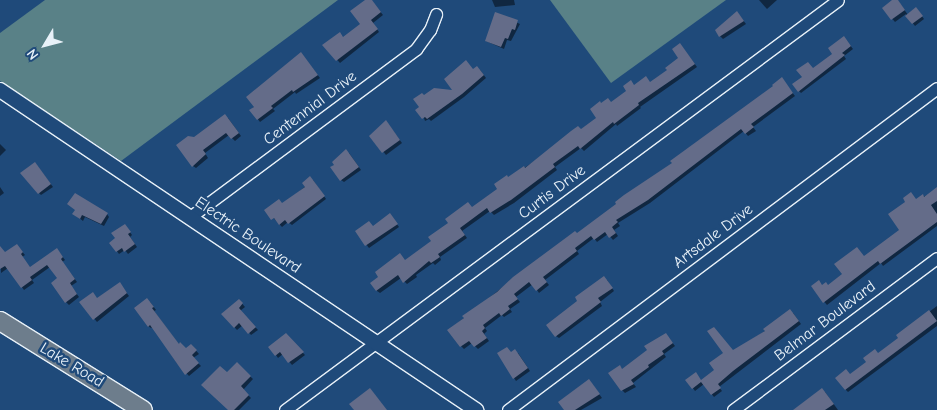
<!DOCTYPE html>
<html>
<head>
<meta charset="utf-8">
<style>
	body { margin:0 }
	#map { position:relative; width:937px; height:410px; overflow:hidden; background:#1f4a7a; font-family:"Comic Neue",sans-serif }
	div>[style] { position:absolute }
	.green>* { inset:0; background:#598187 }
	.shadow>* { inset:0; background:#0007 }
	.building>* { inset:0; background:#646c89 }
	.roads { filter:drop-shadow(1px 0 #e8f1f8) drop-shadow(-1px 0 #e8f1f8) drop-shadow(0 1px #e8f1f8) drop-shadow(0 -1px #e8f1f8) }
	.minor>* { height:11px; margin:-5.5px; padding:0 5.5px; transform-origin:5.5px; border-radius:5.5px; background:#1f4a7a }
	.tertiary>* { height:14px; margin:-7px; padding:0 7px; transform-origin:7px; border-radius:7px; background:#1f4a7a }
	.primary>* { height:18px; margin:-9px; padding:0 9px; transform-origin:9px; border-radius:9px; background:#6d7d8c }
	span { translate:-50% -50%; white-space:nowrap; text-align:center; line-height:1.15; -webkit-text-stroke:5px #1f4a7a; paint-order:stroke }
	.street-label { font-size:16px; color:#e8f1f8 }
	.north { position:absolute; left:20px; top:20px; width:50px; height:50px; -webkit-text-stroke:4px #1f4a7a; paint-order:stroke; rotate:233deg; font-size:14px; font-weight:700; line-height:20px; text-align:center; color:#e8f1f8 }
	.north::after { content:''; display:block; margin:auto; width:18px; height:22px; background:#e8f1f8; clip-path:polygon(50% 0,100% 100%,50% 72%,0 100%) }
</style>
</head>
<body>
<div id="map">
	<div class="green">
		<i style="clip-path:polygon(45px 0,338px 0,121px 161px,0 81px,0 33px)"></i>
		<i style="clip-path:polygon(550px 0,726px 0,611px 83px)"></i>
	</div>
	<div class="shadow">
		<i style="clip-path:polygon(367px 0,371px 0,383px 15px,373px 23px,379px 32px,340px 63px,324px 45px,344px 38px,362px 24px)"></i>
		<i style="clip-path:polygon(492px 0,514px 0,515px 5px,495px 7px)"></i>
		<i style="clip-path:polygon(759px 0,777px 0,767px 9px)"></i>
		<i style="clip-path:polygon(894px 0,898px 1px,908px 15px,919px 12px,924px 19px,915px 26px,906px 14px,895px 22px,883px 8px)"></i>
		<i style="clip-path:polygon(496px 13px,520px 24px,511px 41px,507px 40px,504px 49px,486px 41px)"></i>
		<i style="clip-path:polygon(739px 15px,746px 24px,723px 39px,720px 36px)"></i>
		<i style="clip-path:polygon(846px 40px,853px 49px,844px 56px,846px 59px,801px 93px,799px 91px)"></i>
		<i style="clip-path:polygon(682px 47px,697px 67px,640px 107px,641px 108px,617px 126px,616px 124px,584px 151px,581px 148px,555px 167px,557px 170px,514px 203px,494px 215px,490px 211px,462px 231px,467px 238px,440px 257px,441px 260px,435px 265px,433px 263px,416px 275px,417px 277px,407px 284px,401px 278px,380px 293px,377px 291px,372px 283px,406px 261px,499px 189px,508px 179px,598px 118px,601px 104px,611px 103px,635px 86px,651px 83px,668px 70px,680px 58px)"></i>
		<i style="clip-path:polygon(304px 57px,320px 78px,296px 94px,295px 92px,273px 109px,275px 111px,260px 122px,251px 110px)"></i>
		<i style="clip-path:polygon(473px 70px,480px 70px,486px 78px,464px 97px,431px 121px,429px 119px,425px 121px,420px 107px,424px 97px,455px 91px)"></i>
		<i style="clip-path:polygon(784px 82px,795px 96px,753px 127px,756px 131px,748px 136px,744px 131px,650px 203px,618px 223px,620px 226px,614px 230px,618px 236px,613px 240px,608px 234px,597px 242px,594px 238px,577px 251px,579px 254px,545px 280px,549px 285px,539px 293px,533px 284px,516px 297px,520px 302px,510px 309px,512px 312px,504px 317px,502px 315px,485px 328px,487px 331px,484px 334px,489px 341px,478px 349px,472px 343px,464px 349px,461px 346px,449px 330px,514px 278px,577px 235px)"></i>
		<i style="clip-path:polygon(228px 118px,241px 136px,235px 141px,229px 135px,205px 153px,208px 158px,196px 168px,193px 166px,194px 138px)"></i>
		<i style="clip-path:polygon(388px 124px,402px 143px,386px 155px,371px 136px)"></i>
		<i style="clip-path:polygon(0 144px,6px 150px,0 156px)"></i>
		<i style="clip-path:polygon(349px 153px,361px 170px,344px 182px,341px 180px)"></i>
		<i style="clip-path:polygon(37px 166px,53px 187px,41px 195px,39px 193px)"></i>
		<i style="clip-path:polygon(313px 180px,326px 199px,292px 225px,288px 222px,282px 227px,266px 210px,283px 205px)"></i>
		<i style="clip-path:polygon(0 187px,4px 193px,0 196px)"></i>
		<i style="clip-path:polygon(937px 191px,937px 226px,883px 266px,881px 263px,827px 305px,812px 287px,828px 286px,901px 230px,916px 200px)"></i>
		<i style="clip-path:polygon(74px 214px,107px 214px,109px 217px,104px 226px,85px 217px,83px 221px)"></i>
		<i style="clip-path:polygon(392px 217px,399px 227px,369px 248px,356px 231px,373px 227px)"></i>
		<i style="clip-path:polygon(127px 228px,132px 235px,130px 237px,137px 247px,128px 254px,125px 250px,119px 254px,111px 243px)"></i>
		<i style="clip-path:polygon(19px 248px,25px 255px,22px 257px,31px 269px,59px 252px,65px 260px,62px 262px,77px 282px,71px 286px,79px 297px,69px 305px,66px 302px,52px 283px,59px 279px,50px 267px,32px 280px,34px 283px,24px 290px,8px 268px,1px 273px,0 249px,5px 254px)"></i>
		<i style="clip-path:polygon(607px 280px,614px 291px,600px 302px,602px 306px,559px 338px,556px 336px)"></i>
		<i style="clip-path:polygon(122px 287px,129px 296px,97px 322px,81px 302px,97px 299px)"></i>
		<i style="clip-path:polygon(239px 300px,245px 307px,240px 311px,258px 330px,251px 335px,243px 325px,237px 330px,222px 314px)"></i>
		<i style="clip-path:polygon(150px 302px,156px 310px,154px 311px,179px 345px,186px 350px,191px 345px,199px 354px,193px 358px,201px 366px,189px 376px,177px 363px,153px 327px,151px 328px,148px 326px)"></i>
		<i style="clip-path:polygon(937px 306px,937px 326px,848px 392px,846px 390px,837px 378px,850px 375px,900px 338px,898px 335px)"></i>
		<i style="clip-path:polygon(793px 313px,801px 324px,719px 387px,722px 391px,714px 397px,704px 384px,695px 391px,687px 380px,702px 381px,716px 371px,734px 351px)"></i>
		<i style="clip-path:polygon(286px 335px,305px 355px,292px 365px,283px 354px,278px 358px,276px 355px)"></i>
		<i style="clip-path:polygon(668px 337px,675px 346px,664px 354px,666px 357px,633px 383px,636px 387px,625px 393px,622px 390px,623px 370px)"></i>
		<i style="clip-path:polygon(518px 353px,530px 371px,516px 381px,514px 378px,511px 354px)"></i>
		<i style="clip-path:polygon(237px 364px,253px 379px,243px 390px,251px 398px,239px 410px,229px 410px,227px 374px)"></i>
		<i style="clip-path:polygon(591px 383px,602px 398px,581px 410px,566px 410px)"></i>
		<i style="clip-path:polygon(825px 392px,838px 410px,795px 410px)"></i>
	</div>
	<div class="building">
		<i style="clip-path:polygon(365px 0,372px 0,381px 12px,371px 20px,378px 29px,336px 61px,322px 45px,340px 32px,343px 37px,360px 24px,350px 11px)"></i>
		<i style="clip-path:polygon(892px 0,898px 0,905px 10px,891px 20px,882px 8px)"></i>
		<i style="clip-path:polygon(916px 7px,923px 16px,912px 24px,905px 16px)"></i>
		<i style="clip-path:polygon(737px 11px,744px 21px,719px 37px,715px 30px)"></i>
		<i style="clip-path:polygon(495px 12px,518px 20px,515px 30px,512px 29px,508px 39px,505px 38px,501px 47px,485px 41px)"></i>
		<i style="clip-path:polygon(844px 36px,851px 46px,842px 53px,845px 55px,798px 92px,792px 84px,802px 77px,796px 70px,808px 62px,813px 68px,832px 54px,828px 48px)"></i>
		<i style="clip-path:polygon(680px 43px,695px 64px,638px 103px,639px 105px,614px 124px,613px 122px,580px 149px,578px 146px,553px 164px,555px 167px,511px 200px,490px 213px,487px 208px,460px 228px,465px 235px,438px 254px,440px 257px,431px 263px,429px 261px,403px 283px,398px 275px,376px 291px,370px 283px,378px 277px,375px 272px,400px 253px,405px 260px,431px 241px,428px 237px,448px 223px,445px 219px,468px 202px,472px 207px,497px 189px,494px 184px,507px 175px,508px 177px,524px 166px,525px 168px,571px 131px,578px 126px,581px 129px,596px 118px,590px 109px,600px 101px,601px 103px,608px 98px,611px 102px,626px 91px,623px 86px,631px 80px,634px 85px,646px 76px,650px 82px,667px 70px,665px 68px,678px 58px,672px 49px)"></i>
		<i style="clip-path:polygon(301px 52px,318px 75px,293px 92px,292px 90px,271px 106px,273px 108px,257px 120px,249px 110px,254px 107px,246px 97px)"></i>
		<i style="clip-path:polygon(466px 60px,473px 69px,477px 66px,484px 75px,462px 94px,427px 119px,425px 117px,422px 119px,415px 110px,419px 107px,413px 99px,422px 93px,424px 95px,434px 88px,452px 90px,444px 79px)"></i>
		<i style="clip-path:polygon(782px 77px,793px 93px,751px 124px,754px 127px,745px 134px,741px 129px,648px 200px,616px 220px,618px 222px,612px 227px,616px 233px,609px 238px,605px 232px,594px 240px,591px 236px,575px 248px,577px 251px,543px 277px,547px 282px,536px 291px,529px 282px,514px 294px,518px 299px,508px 306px,510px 309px,501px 316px,499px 313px,483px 325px,485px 328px,482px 331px,487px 338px,474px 347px,469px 341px,460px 347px,447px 330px,464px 318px,462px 316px,497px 292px,513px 277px,567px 237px,575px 231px,577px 233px,616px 204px,615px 202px,624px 195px,672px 163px,670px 161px,773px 86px,772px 85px)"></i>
		<i style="clip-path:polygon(225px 114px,239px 133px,231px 139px,226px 133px,203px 150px,206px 154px,192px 167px,176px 145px,188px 136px,194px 137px)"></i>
		<i style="clip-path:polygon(386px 120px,400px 140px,382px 153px,369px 136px)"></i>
		<i style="clip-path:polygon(346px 149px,359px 167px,340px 181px,330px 167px,334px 165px,332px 162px)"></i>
		<i style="clip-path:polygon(35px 162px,51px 184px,38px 194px,20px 173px)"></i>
		<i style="clip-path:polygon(310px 176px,325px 196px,288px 224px,285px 220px,279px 225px,274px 218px,271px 220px,264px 210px,279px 199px,282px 203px,305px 187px,302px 183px)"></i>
		<i style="clip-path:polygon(937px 187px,937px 201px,931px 205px,937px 214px,937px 222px,880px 264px,878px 261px,823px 303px,811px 286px,819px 280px,822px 285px,826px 282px,828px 285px,842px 274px,834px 264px,857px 247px,864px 256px,899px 230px,888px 214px,905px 202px,903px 198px,911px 192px,916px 199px,923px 194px,924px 197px)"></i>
		<i style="clip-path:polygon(75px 193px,108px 213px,101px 224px,82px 215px,80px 219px,72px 214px,75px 210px,67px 204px)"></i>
		<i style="clip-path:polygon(390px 213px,398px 224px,365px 246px,355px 231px,369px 221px,373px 226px)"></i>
		<i style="clip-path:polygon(125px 224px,131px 232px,128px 234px,135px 244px,124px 252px,122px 248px,116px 252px,109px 243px,115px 238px,111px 233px)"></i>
		<i style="clip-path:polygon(17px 244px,23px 252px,21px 254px,30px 267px,57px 248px,63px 257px,61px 259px,75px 279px,70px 283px,77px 294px,65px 303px,51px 283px,57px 278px,47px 265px,30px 277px,32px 280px,21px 288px,5px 266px,0 269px,0 246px,5px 252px)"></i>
		<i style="clip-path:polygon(604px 276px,613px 288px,598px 298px,601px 302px,555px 337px,546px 325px,577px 301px,575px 297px)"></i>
		<i style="clip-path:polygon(120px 282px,127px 293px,93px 320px,79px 302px,93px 292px,97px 298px)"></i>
		<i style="clip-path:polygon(147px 298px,154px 307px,152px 308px,179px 344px,180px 342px,186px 348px,191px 344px,197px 350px,192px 355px,199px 363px,185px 375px,150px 325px,148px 327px,134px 308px)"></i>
		<i style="clip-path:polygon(239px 299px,243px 303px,239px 308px,256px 327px,248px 334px,239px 323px,234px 328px,221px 314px)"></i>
		<i style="clip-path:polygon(790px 309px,799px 321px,733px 371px,718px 384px,721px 388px,711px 395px,701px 382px,692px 389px,685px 380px,696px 372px,701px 380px,714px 370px,709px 363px,723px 353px,707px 331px,714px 327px,733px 350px,765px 331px,763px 329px)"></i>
		<i style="clip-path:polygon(929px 310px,937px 321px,845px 390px,835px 378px,846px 369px,850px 374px,866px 362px,863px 358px,875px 349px,878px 353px,898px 338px,896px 335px)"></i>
		<i style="clip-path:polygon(286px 333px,304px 352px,288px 363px,280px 352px,275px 356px,268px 347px)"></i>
		<i style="clip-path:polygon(666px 333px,673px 343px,662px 351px,664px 354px,648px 365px,649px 367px,631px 380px,634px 384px,621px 391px,608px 373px,620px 365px,622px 369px,647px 350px,644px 346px)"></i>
		<i style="clip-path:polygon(507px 347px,511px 352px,515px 349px,528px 368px,513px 379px,497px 353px)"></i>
		<i style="clip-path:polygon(237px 362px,251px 376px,241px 386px,249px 395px,234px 410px,228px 410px,201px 385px,220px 366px,227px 372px)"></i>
		<i style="clip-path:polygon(589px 379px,600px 394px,575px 410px,564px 410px,558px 402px)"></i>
		<i style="clip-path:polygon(370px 388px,387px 410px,354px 410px,349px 404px)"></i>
		<i style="clip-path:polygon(822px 388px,834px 404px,825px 410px,793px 410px)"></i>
	</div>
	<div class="roads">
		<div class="minor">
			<i style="left:190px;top:217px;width:282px;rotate:-36.6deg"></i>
			<i style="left:416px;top:49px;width:24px;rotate:-54deg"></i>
			<i style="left:430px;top:30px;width:17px;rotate:-69deg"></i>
			<i style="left:285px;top:410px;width:688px;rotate:-36.55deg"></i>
			<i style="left:508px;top:410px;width:536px;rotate:-36.89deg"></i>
			<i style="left:733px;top:410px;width:254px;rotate:-36.7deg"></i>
		</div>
		<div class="tertiary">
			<i style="left:0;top:90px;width:574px;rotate:33.91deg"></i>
		</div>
		<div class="primary">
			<i style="left:0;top:321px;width:168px;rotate:31.9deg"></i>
		</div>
	</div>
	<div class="street-label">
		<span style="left:310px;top:108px;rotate:-37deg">Centennial Drive</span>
		<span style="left:552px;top:192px;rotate:-37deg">Curtis Drive</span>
		<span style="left:248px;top:235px;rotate:34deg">Electric Boulevard</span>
		<span style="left:713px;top:236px;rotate:-37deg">Artsdale Drive</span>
		<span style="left:825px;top:321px;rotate:-37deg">Belmar Boulevard</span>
		<span style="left:72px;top:365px;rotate:31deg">Lake Road</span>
	</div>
	<div class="north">N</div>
</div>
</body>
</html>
